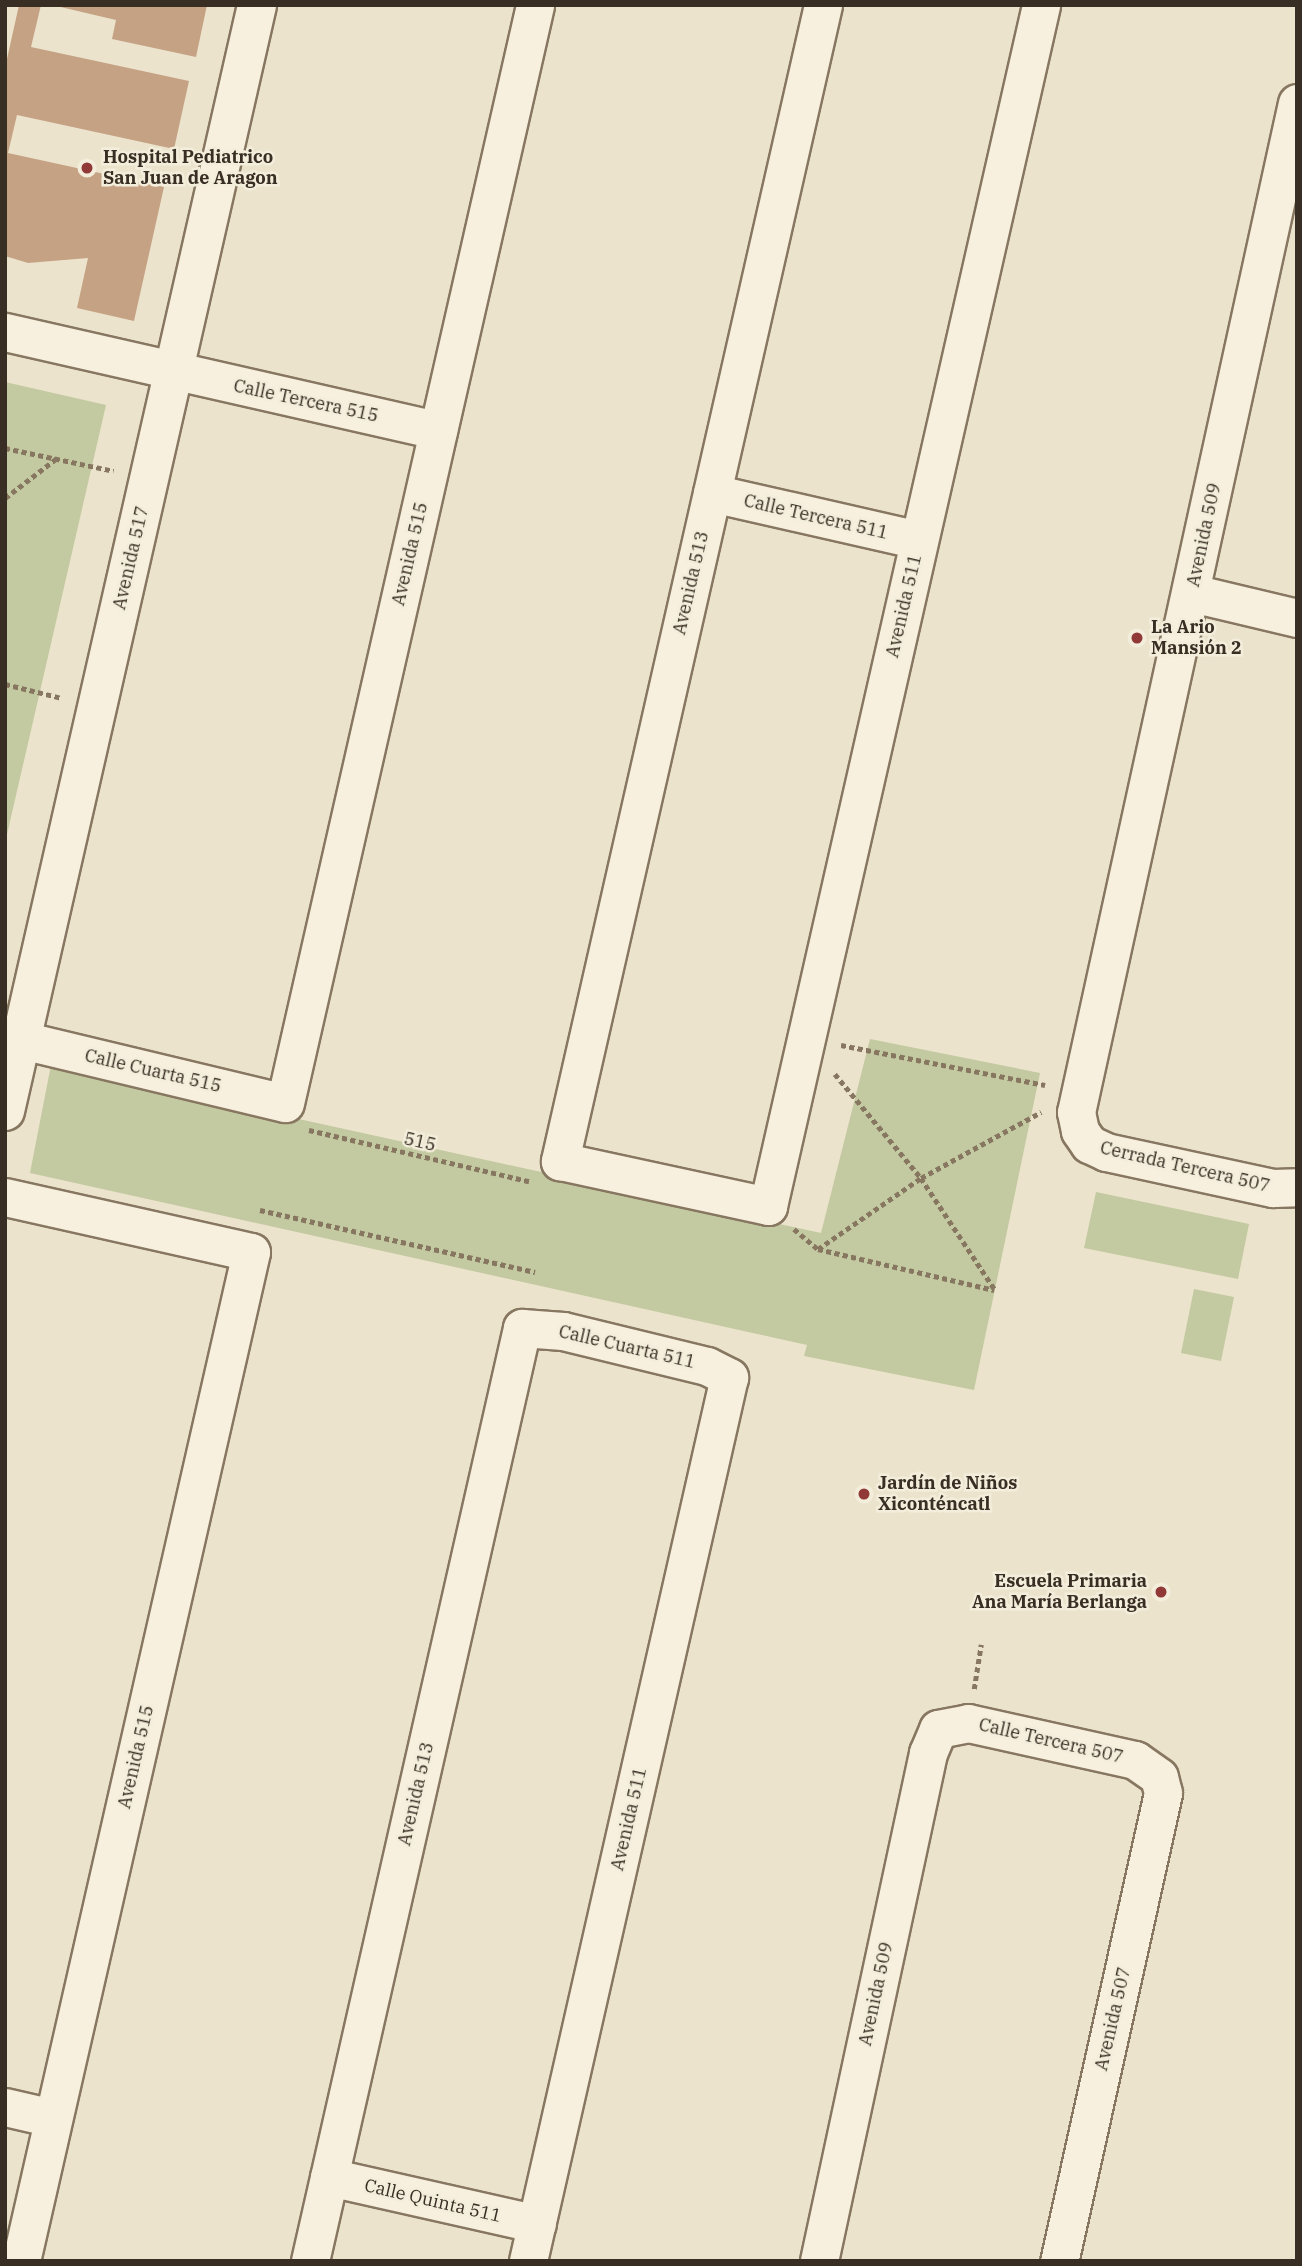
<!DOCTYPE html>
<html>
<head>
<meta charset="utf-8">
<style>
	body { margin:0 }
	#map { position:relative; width:1302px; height:2266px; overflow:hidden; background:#ebe3cc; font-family:"IBM Plex Serif",serif }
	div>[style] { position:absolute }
	.green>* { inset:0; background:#c3c9a0 }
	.building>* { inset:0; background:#c6a285 }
	.path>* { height:4.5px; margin-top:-2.25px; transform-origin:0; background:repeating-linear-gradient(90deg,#877761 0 5px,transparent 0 8.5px) }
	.roads { filter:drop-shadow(2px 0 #877761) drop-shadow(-2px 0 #877761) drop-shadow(0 2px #877761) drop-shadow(0 -2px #877761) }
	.minor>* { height:37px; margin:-18.5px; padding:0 18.5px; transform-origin:18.5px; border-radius:18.5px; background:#f7f0de }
	.tertiary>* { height:38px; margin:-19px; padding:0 19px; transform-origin:19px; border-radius:19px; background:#f7f0de }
	.dots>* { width:19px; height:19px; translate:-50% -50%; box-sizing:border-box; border:4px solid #f3eddb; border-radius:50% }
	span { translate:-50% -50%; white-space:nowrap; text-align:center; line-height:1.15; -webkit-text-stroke:5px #f3eddb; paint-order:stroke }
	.poi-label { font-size:18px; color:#392e23; font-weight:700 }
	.left { translate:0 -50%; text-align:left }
	.right { translate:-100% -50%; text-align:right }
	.street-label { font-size:18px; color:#392e23 }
	.frame { position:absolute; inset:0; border:7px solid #392e23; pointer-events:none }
</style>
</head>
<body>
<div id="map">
	<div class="green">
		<i style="clip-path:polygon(5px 382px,106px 405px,5px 843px)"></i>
		<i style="clip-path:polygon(870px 1039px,1040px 1073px,974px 1390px,804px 1356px,807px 1345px,30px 1173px,51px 1065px,821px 1233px)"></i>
		<i style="clip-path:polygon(1096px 1192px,1249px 1224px,1238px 1279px,1084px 1248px)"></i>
		<i style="clip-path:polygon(1194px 1289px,1234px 1297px,1221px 1361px,1181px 1353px)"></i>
	</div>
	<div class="building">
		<i style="clip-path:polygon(19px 5px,41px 5px,31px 47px,189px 81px,174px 149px,17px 115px,8px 153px,164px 187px,134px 321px,77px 308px,88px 258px,28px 263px,5px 256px,5px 68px)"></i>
		<i style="clip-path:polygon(52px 5px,207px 5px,196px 57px,112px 39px,116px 20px)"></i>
	</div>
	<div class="path">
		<i style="left:5px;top:448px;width:111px;rotate:11.9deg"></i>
		<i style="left:5px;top:498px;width:66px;rotate:-37.6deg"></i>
		<i style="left:5px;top:684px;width:59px;rotate:13.8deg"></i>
		<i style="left:841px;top:1045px;width:208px;rotate:11.1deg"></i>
		<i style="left:835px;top:1074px;width:135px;rotate:50.4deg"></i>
		<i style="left:921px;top:1178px;width:134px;rotate:56.5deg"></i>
		<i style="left:309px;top:1130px;width:226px;rotate:13.1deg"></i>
		<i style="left:260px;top:1210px;width:282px;rotate:12.7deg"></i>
		<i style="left:794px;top:1229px;width:31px;rotate:40deg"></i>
		<i style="left:818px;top:1249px;width:181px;rotate:13.1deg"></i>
		<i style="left:818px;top:1249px;width:125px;rotate:-34.6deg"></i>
		<i style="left:921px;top:1178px;width:137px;rotate:-28.8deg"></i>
		<i style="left:974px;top:1689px;width:45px;rotate:-81deg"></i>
	</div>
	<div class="roads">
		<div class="minor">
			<i style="left:823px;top:5px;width:1186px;rotate:102.82deg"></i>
			<i style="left:560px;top:1161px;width:213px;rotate:12.2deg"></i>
			<i style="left:768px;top:1206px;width:1232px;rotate:-77.19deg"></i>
			<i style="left:1297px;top:103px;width:1033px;rotate:102.35deg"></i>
			<i style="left:1076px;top:1112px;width:19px;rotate:78deg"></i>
			<i style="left:1080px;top:1131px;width:16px;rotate:55deg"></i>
			<i style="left:1089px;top:1144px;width:19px;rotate:25deg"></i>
			<i style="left:1106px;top:1152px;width:171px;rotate:12.2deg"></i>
			<i style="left:1273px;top:1188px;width:24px;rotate:-2deg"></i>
			<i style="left:5px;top:332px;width:444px;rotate:12.8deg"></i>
			<i style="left:712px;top:493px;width:212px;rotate:12.8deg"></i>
			<i style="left:1192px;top:593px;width:108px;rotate:13.4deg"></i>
			<i style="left:22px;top:1040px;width:270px;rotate:13.5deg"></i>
			<i style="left:285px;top:1103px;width:1126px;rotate:-77.17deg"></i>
			<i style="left:5px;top:1197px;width:252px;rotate:12.6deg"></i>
			<i style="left:251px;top:1252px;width:1035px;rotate:102.84deg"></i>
			<i style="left:5px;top:2107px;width:49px;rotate:12.9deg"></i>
			<i style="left:329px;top:2177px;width:213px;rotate:12.7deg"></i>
			<i style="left:310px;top:2261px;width:957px;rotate:-77.2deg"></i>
			<i style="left:522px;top:1328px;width:41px;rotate:4.2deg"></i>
			<i style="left:563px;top:1331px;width:148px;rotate:13.7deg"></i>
			<i style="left:707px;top:1366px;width:25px;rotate:27deg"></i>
			<i style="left:729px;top:1377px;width:907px;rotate:102.81deg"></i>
			<i style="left:819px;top:2261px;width:520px;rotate:-77.89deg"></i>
			<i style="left:928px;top:1753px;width:26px;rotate:-67deg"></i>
			<i style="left:938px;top:1729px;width:31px;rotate:-11deg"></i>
			<i style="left:968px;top:1723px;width:171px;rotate:12.5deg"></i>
			<i style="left:1135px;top:1760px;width:29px;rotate:35deg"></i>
			<i style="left:1159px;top:1777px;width:16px;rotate:76deg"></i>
			<i style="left:1163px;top:1793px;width:479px;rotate:102.5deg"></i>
		</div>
		<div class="tertiary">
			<i style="left:5px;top:1111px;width:1134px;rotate:-77.16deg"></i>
		</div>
	</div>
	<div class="dots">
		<i style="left:87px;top:168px;background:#913936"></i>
		<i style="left:1137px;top:638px;background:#913936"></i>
		<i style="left:864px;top:1494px;background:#913936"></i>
		<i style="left:1161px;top:1592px;background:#913936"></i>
	</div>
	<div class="poi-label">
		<span class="left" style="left:103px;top:168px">Hospital Pediatrico<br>San Juan de Aragon</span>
		<span class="left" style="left:1151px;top:638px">La Ario<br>Mansión 2</span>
		<span class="left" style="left:878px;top:1494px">Jardín de Niños<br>Xiconténcatl</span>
		<span class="right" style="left:1147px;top:1592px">Escuela Primaria<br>Ana María Berlanga</span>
	</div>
	<div class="street-label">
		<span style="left:306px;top:401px;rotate:12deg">Calle Tercera 515</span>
		<span style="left:816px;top:517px;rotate:13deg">Calle Tercera 511</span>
		<span style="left:1204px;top:535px;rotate:-78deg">Avenida 509</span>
		<span style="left:410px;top:554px;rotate:-77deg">Avenida 515</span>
		<span style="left:131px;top:558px;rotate:-77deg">Avenida 517</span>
		<span style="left:691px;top:583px;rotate:-77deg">Avenida 513</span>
		<span style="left:904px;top:606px;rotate:-77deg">Avenida 511</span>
		<span style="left:153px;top:1071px;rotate:13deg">Calle Cuarta 515</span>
		<span style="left:420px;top:1142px;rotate:13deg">515</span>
		<span style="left:1185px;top:1167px;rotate:13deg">Cerrada Tercera 507</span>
		<span style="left:627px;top:1347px;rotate:13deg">Calle Cuarta 511</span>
		<span style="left:1051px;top:1741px;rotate:13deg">Calle Tercera 507</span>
		<span style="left:136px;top:1757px;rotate:-77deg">Avenida 515</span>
		<span style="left:416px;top:1794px;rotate:-77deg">Avenida 513</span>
		<span style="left:629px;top:1819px;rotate:-77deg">Avenida 511</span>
		<span style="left:876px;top:1994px;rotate:-78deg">Avenida 509</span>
		<span style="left:1113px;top:2019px;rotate:-77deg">Avenida 507</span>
		<span style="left:433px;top:2201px;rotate:13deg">Calle Quinta 511</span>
	</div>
	<div class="frame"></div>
</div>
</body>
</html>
